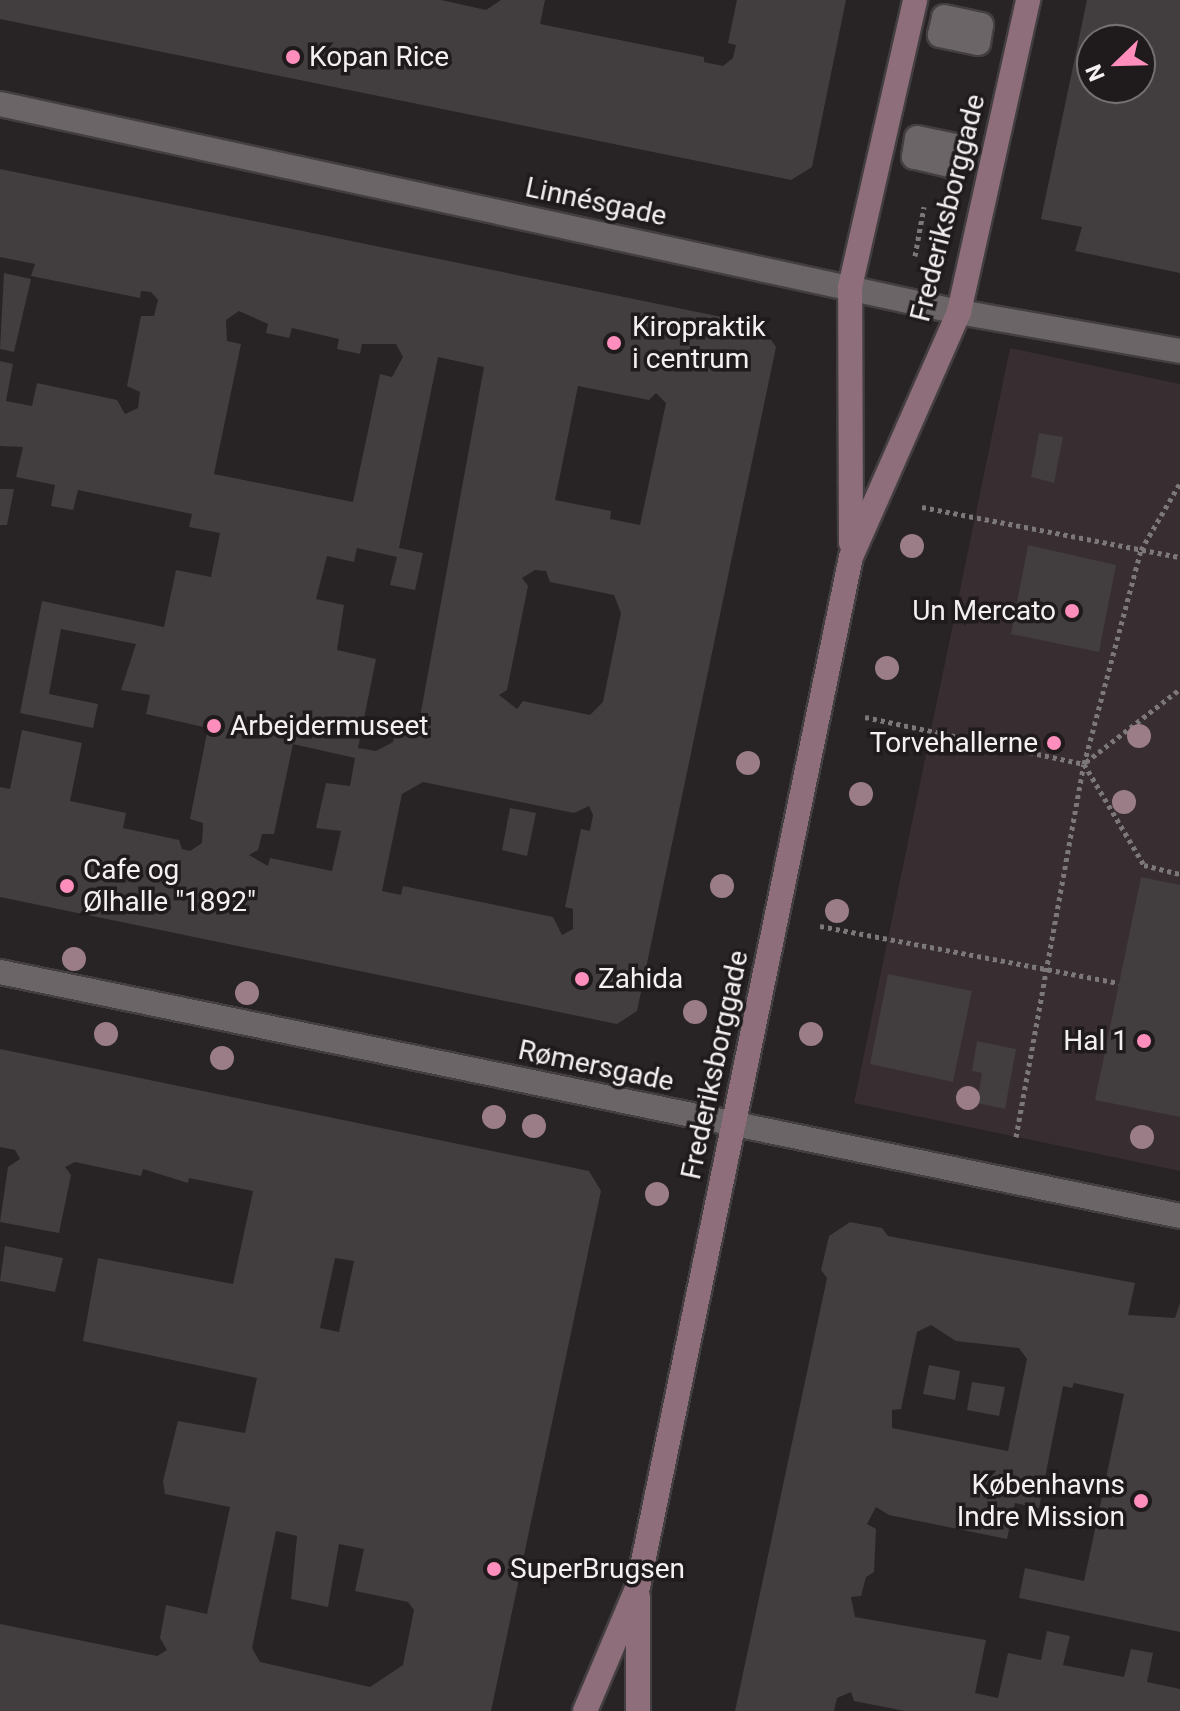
<!DOCTYPE html>
<html>
<head>
<meta charset="utf-8">
<style>
	body { margin:0 }
	#map { position:relative; width:1180px; height:1711px; overflow:hidden; background:#282325; font-family:Roboto,sans-serif }
	div>[style] { position:absolute }
	.built>* { inset:0; background:#382d31 }
	.building>* { inset:0; background:#423d3f }
	.path>* { height:5px; margin-top:-2.5px; transform-origin:0; background:repeating-linear-gradient(90deg,#7c7779 0 4px,transparent 0 8px) }
	.roads { filter:drop-shadow(2px 0 #433e40) drop-shadow(-2px 0 #433e40) drop-shadow(0 2px #433e40) drop-shadow(0 -2px #433e40) }
	.street>* { height:24px; margin:-12px; padding:0 12px; transform-origin:12px; border-radius:12px; background:#6b6567 }
	.secondary>* { height:24px; margin:-12px; padding:0 12px; transform-origin:12px; border-radius:12px; background:#8e6e7a }
	.trees>* { width:24px; height:24px; margin:-12px; border-radius:50%; background:#9a7d87 }
	.dots>* { width:22px; height:22px; translate:-50% -50%; box-sizing:border-box; border:4px solid #1f1a1b; border-radius:50% }
	span { translate:-50% -50%; white-space:nowrap; text-align:center; line-height:1.15; -webkit-text-stroke:7px #1f1a1b; paint-order:stroke }
	.poi-label { font-size:28px; color:#f4f0f2 }
	.left { translate:0 -50%; text-align:left }
	.right { translate:-100% -50%; text-align:right }
	.street-label { font-size:28px; color:#f4f0f2 }
	.north { position:absolute; left:1076px; top:24px; width:80px; height:80px; box-sizing:border-box; background:#1f1a1b; border:2px solid #747071; border-radius:50%; rotate:247deg; font-size:22px; font-weight:700; line-height:32px; text-align:center; color:#f4f0f2 }
	.north::after { content:''; display:block; margin:auto; width:28px; height:36px; background:#fe8ebb; clip-path:polygon(50% 0,100% 100%,50% 72%,0 100%) }
</style>
</head>
<body>
<div id="map">
	<div class="built">
		<i style="clip-path:polygon(1010px 348px,1180px 384px,1180px 1171px,854px 1103px)"></i>
	</div>
	<div class="building">
		<i style="clip-path:polygon(0 0,441px 0,486px 10px,501px 0,545px 0,540px 24px,704px 57px,704px 62px,723px 66px,733px 58px,736px 45px,728px 43px,737px 0,846px 0,812px 167px,791px 180px,0 19px)"></i>
		<i style="clip-path:polygon(evenodd,1087px 0,1180px 0,1180px 273px,1075px 251px,1082px 227px,1041px 219px,1087px 0,1092px 40px,1140px 40px,1140px 88px,1092px 88px,1092px 40px)"></i>
		<i style="clip-path:polygon(evenodd,0 169px,761px 325px,776px 347px,637px 1011px,617px 1024px,0 897px,0 787px,10px 789px,22px 730px,82px 743px,70px 801px,126px 813px,123px 828px,179px 840px,182px 849px,190px 851px,202px 843px,203px 823px,190px 819px,208px 728px,146px 714px,150px 695px,121px 690px,136px 644px,61px 629px,49px 694px,98px 704px,93px 728px,20px 713px,42px 601px,164px 627px,176px 570px,211px 577px,220px 533px,189px 527px,192px 514px,78px 490px,73px 510px,51px 506px,55px 485px,16px 477px,23px 447px,0 446px,0 361px,13px 364px,6px 401px,32px 406px,37px 383px,117px 400px,125px 414px,138px 408px,140px 392px,127px 386px,141px 316px,154px 316px,158px 300px,151px 292px,141px 291px,140px 298px,31px 276px,35px 264px,0 257px,0 169px,239px 311px,268px 324px,266px 333px,289px 338px,292px 328px,339px 339px,337px 349px,360px 354px,362px 344px,396px 344px,403px 357px,392px 377px,380px 374px,353px 502px,214px 474px,241px 344px,227px 341px,226px 320px,239px 311px,0 169px,438px 357px,484px 367px,418px 728px,397px 723px,393px 742px,376px 751px,358px 748px,376px 659px,337px 650px,344px 605px,316px 599px,327px 556px,354px 562px,357px 548px,397px 557px,390px 585px,415px 590px,423px 553px,399px 548px,438px 357px,0 169px,578px 386px,649px 400px,656px 393px,666px 403px,640px 525px,610px 519px,611px 511px,555px 500px,578px 386px,0 169px,535px 570px,546px 571px,550px 582px,614px 595px,621px 613px,603px 702px,590px 715px,523px 701px,517px 709px,499px 695px,507px 690px,528px 586px,522px 578px,535px 570px,0 169px,293px 744px,355px 758px,350px 786px,326px 783px,316px 828px,341px 831px,332px 871px,270px 858px,268px 866px,249px 855px,258px 850px,262px 834px,274px 834px,293px 744px,0 169px,423px 782px,574px 813px,589px 806px,593px 815px,590px 831px,581px 829px,565px 907px,573px 909px,573px 929px,562px 935px,553px 917px,403px 886px,401px 895px,382px 891px,402px 794px,423px 782px)"></i>
		<i style="clip-path:polygon(4px 273px,31px 279px,14px 352px,0 349px)"></i>
		<i style="clip-path:polygon(1039px 433px,1063px 437px,1054px 483px,1031px 477px)"></i>
		<i style="clip-path:polygon(0 489px,14px 489px,7px 525px,0 525px)"></i>
		<i style="clip-path:polygon(1028px 545px,1116px 565px,1099px 652px,1011px 634px)"></i>
		<i style="clip-path:polygon(510px 808px,536px 813px,527px 856px,502px 850px)"></i>
		<i style="clip-path:polygon(1141px 877px,1180px 885px,1180px 1117px,1095px 1100px)"></i>
		<i style="clip-path:polygon(888px 974px,972px 991px,953px 1082px,870px 1064px)"></i>
		<i style="clip-path:polygon(977px 1041px,1016px 1049px,1005px 1109px,977px 1103px,982px 1073px,972px 1071px)"></i>
		<i style="clip-path:polygon(evenodd,0 1049px,589px 1171px,601px 1191px,491px 1711px,0 1711px,0 1624px,157px 1656px,167px 1650px,160px 1638px,166px 1605px,207px 1614px,230px 1507px,165px 1494px,163px 1481px,178px 1421px,245px 1433px,257px 1378px,83px 1341px,98px 1258px,233px 1284px,253px 1191px,189px 1178px,188px 1183px,143px 1169px,141px 1176px,75px 1162px,65px 1167px,71px 1175px,59px 1233px,0 1222px,8px 1167px,20px 1159px,15px 1150px,0 1147px,0 1049px,335px 1258px,354px 1261px,339px 1332px,320px 1328px,335px 1258px,0 1049px,276px 1531px,297px 1536px,291px 1599px,328px 1607px,339px 1544px,364px 1549px,355px 1591px,408px 1602px,414px 1610px,403px 1665px,370px 1687px,260px 1662px,252px 1648px,276px 1531px)"></i>
		<i style="clip-path:polygon(evenodd,850px 1222px,882px 1228px,888px 1236px,1135px 1283px,1128px 1315px,1175px 1318px,1180px 1303px,1180px 1632px,1019px 1598px,1025px 1568px,1084px 1581px,1124px 1394px,1074px 1383px,1072px 1388px,1063px 1386px,1039px 1508px,1015px 1503px,1007px 1539px,889px 1515px,876px 1507px,867px 1524px,876px 1529px,874px 1572px,866px 1577px,861px 1596px,851px 1597px,855px 1617px,986px 1640px,975px 1693px,998px 1698px,1008px 1653px,1041px 1660px,1047px 1631px,1070px 1636px,1063px 1665px,1124px 1677px,1131px 1649px,1153px 1653px,1147px 1682px,1180px 1689px,1180px 1711px,905px 1711px,854px 1701px,851px 1692px,837px 1698px,834px 1711px,735px 1711px,827px 1278px,821px 1270px,829px 1236px,850px 1222px,931px 1325px,956px 1341px,1019px 1348px,1027px 1359px,1008px 1451px,892px 1428px,892px 1410px,901px 1409px,917px 1332px,931px 1325px)"></i>
		<i style="clip-path:polygon(5px 1246px,63px 1258px,55px 1292px,0 1281px)"></i>
		<i style="clip-path:polygon(929px 1365px,960px 1371px,955px 1400px,923px 1394px)"></i>
		<i style="clip-path:polygon(972px 1382px,1005px 1387px,999px 1416px,967px 1410px)"></i>
	</div>
	<div class="path">
		<i style="left:915px;top:256px;width:50px;rotate:-79.6deg"></i>
		<i style="left:922px;top:507px;width:263px;rotate:11deg"></i>
		<i style="left:865px;top:717px;width:224px;rotate:12.1deg"></i>
		<i style="left:1084px;top:764px;width:117px;rotate:59.3deg"></i>
		<i style="left:1144px;top:865px;width:37px;rotate:14deg"></i>
		<i style="left:1086px;top:762px;width:119px;rotate:-37.8deg"></i>
		<i style="left:820px;top:926px;width:304px;rotate:10.8deg"></i>
		<i style="left:1016px;top:1137px;width:379px;rotate:-79.7deg"></i>
		<i style="left:1084px;top:764px;width:221px;rotate:-75.1deg"></i>
		<i style="left:1141px;top:550px;width:78px;rotate:-59.8deg"></i>
	</div>
	<div class="roads">
		<div class="street">
			<i style="left:944px;top:17px;width:38px;rotate:12deg"></i>
			<i style="left:981px;top:25px;width:18px;rotate:99deg"></i>
			<i style="left:978px;top:43px;width:39px;rotate:-168deg"></i>
			<i style="left:940px;top:35px;width:18px;rotate:-77deg"></i>
			<i style="left:0;top:104px;width:981px;rotate:12.24deg"></i>
			<i style="left:959px;top:312px;width:224px;rotate:10deg"></i>
			<i style="left:917px;top:138px;width:39px;rotate:12deg"></i>
			<i style="left:955px;top:146px;width:20px;rotate:105deg"></i>
			<i style="left:950px;top:165px;width:37px;rotate:-167deg"></i>
			<i style="left:914px;top:157px;width:19px;rotate:-81deg"></i>
			<i style="left:0;top:972px;width:1205px;rotate:11.68deg"></i>
		</div>
		<div class="secondary">
			<i style="left:851px;top:543px;width:256px;rotate:-90.2deg"></i>
			<i style="left:850px;top:287px;width:294px;rotate:-77.2deg"></i>
			<i style="left:585px;top:1711px;width:136px;rotate:-67deg"></i>
			<i style="left:638px;top:1586px;width:1051px;rotate:-78.31deg"></i>
			<i style="left:851px;top:557px;width:268px;rotate:-66.2deg"></i>
			<i style="left:959px;top:312px;width:320px;rotate:-77.5deg"></i>
			<i style="left:638px;top:1711px;width:114px;rotate:-90deg"></i>
		</div>
	</div>
	<div class="trees">
		<i style="left:912px;top:546px"></i>
		<i style="left:887px;top:668px"></i>
		<i style="left:1139px;top:736px"></i>
		<i style="left:748px;top:763px"></i>
		<i style="left:861px;top:794px"></i>
		<i style="left:1124px;top:802px"></i>
		<i style="left:722px;top:886px"></i>
		<i style="left:837px;top:911px"></i>
		<i style="left:74px;top:959px"></i>
		<i style="left:247px;top:993px"></i>
		<i style="left:695px;top:1012px"></i>
		<i style="left:106px;top:1034px"></i>
		<i style="left:811px;top:1034px"></i>
		<i style="left:222px;top:1058px"></i>
		<i style="left:968px;top:1098px"></i>
		<i style="left:494px;top:1117px"></i>
		<i style="left:534px;top:1126px"></i>
		<i style="left:1142px;top:1137px"></i>
		<i style="left:657px;top:1194px"></i>
	</div>
	<div class="dots">
		<i style="left:293px;top:57px;background:#fe8ebb"></i>
		<i style="left:614px;top:343px;background:#fe8ebb"></i>
		<i style="left:1072px;top:611px;background:#fe8ebb"></i>
		<i style="left:214px;top:726px;background:#fe8ebb"></i>
		<i style="left:1054px;top:743px;background:#fe8ebb"></i>
		<i style="left:67px;top:886px;background:#fe8ebb"></i>
		<i style="left:582px;top:979px;background:#fe8ebb"></i>
		<i style="left:1144px;top:1041px;background:#fe8ebb"></i>
		<i style="left:1141px;top:1501px;background:#fe8ebb"></i>
		<i style="left:494px;top:1569px;background:#fe8ebb"></i>
	</div>
	<div class="poi-label">
		<span class="left" style="left:309px;top:57px">Kopan Rice</span>
		<span class="left" style="left:632px;top:343px">Kiropraktik<br>i centrum</span>
		<span class="right" style="left:1056px;top:611px">Un Mercato</span>
		<span class="left" style="left:230px;top:726px">Arbejdermuseet</span>
		<span class="right" style="left:1038px;top:743px">Torvehallerne</span>
		<span class="left" style="left:83px;top:886px">Cafe og<br>Ølhalle "1892"</span>
		<span class="left" style="left:598px;top:979px">Zahida</span>
		<span class="right" style="left:1128px;top:1041px">Hal 1</span>
		<span class="right" style="left:1125px;top:1501px">Københavns<br>Indre Mission</span>
		<span class="left" style="left:510px;top:1569px">SuperBrugsen</span>
	</div>
	<div class="street-label">
		<span style="left:596px;top:202px;rotate:12deg">Linnésgade</span>
		<span style="left:948px;top:208px;rotate:-76deg">Frederiksborggade</span>
		<span style="left:715px;top:1065px;rotate:-78deg">Frederiksborggade</span>
		<span style="left:596px;top:1066px;rotate:12deg">Rømersgade</span>
	</div>
	<div class="north">N</div>
</div>
</body>
</html>
